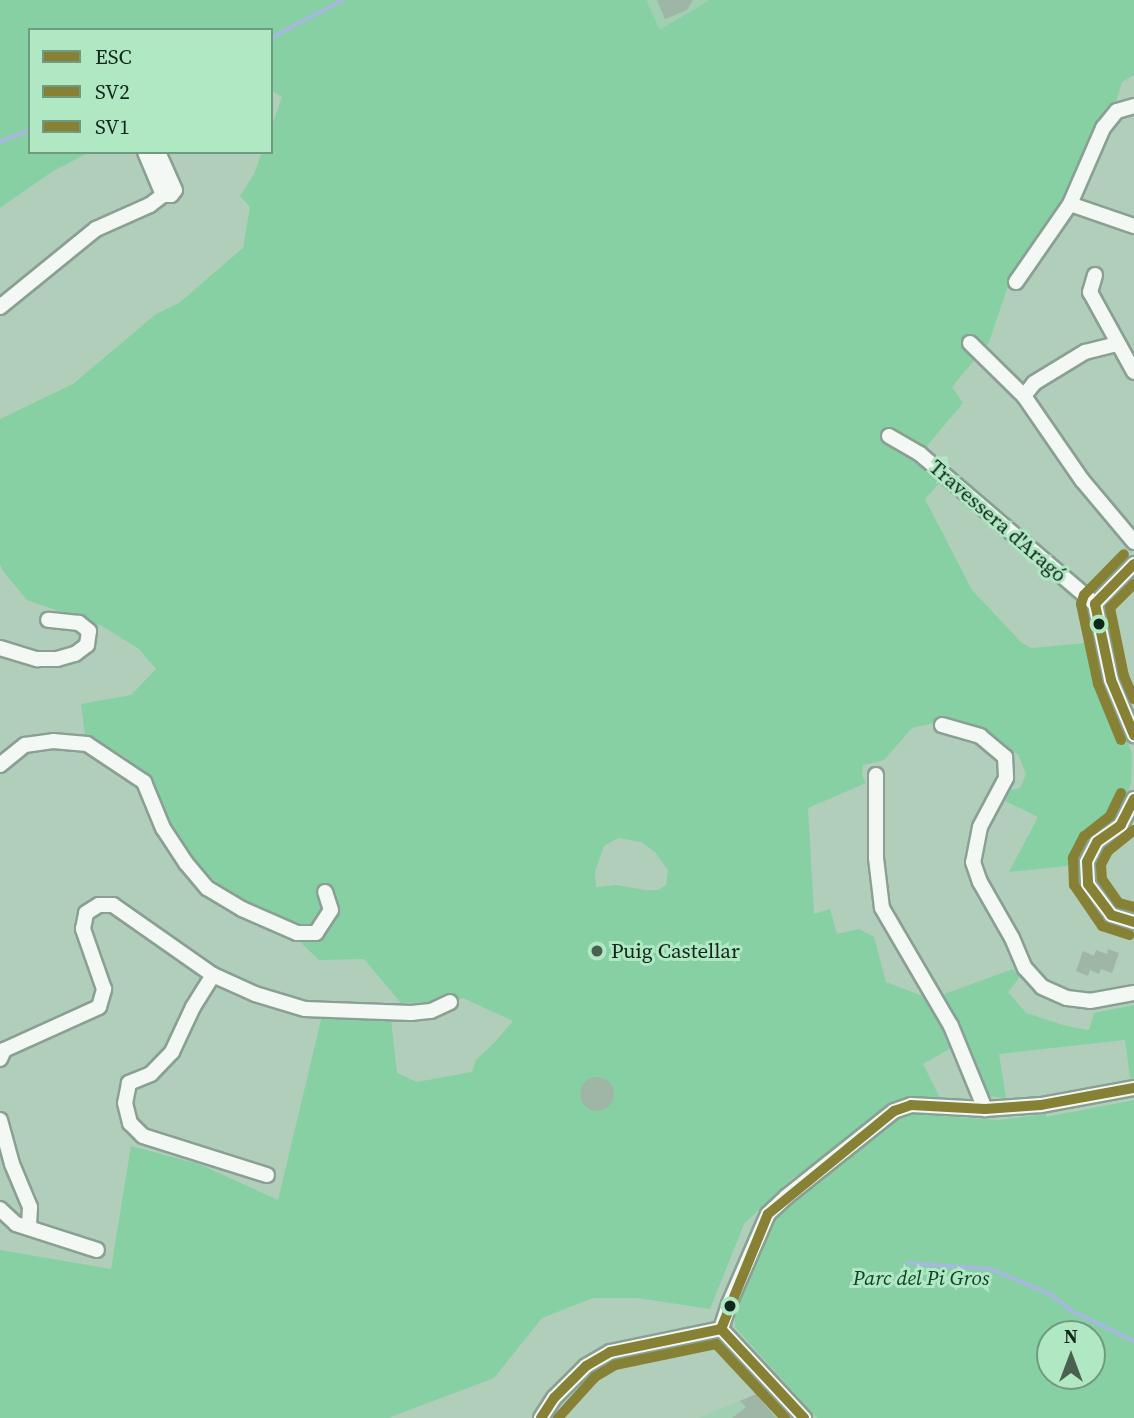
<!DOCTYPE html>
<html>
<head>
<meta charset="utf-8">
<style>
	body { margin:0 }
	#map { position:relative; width:1134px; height:1418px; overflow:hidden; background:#b1cebb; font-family:"Source Serif 4",serif }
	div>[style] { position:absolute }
	.built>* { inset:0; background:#a0cfb1 }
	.green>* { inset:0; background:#86d0a4 }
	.stream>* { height:3.5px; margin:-1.75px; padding:0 1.75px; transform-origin:1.75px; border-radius:1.75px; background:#a7b8df }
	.building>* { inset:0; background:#9fb6a7 }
	.round { border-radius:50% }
	.roads { filter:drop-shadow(2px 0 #89a092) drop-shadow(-2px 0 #89a092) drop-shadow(0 2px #89a092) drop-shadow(0 -2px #89a092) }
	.minor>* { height:14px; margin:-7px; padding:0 7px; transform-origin:7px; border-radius:7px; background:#f3f8f5 }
	.bus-1>* { height:10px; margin:-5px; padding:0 5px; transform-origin:5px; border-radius:5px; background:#868134 }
	.bus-2>* { height:10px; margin:-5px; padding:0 5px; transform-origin:5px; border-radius:5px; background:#868134 }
	.bus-3>* { height:10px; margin:-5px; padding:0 5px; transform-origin:5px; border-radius:5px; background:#868134 }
	.dots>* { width:19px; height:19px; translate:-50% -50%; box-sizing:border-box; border:4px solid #b1e8c4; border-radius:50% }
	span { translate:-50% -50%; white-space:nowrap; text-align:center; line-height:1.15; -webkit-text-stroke:6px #b1e8c4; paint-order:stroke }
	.street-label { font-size:21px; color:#12271a }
	.poi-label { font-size:21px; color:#12271a }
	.left { translate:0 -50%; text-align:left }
	.park-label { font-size:21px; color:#0f4328; font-style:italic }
	.legend { position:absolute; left:28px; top:28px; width:245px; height:126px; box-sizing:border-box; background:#b1e8c4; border:2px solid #719b80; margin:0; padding:9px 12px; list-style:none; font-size:21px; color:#12271a }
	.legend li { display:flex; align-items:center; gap:14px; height:35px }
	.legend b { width:35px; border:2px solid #719b80 }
	.north { position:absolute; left:1036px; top:1320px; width:70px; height:70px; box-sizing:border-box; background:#b1e8c4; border:2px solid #719b80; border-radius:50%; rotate:0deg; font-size:19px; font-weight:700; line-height:28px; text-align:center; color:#12271a }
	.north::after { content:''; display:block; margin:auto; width:24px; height:32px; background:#4a6152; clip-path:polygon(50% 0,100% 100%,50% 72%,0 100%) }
</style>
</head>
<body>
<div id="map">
	<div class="built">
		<i style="clip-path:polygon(646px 0,710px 0,660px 30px)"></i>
		<i style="clip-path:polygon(766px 1390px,791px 1418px,699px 1418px)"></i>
	</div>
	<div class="green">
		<i style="clip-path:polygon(evenodd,0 0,646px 0,660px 30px,710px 0,1134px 0,1134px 75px,1122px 82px,1115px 105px,1069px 199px,1009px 283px,989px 342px,952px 387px,963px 403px,916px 459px,941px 481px,925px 499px,972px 590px,1022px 643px,1032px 648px,1096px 642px,1104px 676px,1132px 754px,1131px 783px,1121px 808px,1087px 843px,1077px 865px,1009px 872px,1038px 817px,1005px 801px,1011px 790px,1020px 788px,1026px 774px,1018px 754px,1007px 750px,978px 728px,942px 721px,912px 728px,884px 760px,863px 765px,862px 775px,866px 783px,808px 808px,814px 914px,830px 909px,837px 934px,859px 929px,874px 937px,886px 982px,933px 1000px,953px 1047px,923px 1064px,940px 1098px,903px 1098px,881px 1110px,825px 1158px,791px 1179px,744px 1224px,710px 1309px,637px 1298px,593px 1298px,542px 1318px,494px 1378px,388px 1418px,0 1418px,0 1250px,111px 1269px,131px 1146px,199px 1164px,278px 1200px,322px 1016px,391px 1019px,397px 1073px,417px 1082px,472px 1072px,476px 1060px,496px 1041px,513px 1021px,463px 998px,450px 1002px,401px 1003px,364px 959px,319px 960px,268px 911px,225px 890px,198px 866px,174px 835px,151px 789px,126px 757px,85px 735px,81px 704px,131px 695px,156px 669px,139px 649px,102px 626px,27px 600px,3px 571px,0 564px,0 419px,73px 384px,156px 314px,179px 303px,243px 248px,250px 207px,240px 196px,254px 174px,262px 152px,271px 152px,271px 128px,282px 97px,271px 90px,271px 30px,30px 30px,30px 152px,90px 152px,53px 171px,0 208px,0 0,618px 838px,641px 842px,655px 852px,668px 870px,666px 885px,658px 890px,645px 890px,616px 885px,596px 887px,595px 872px,604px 846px,618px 838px)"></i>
		<i style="clip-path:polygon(1013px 969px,1020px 977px,1008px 992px,1026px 1013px,1066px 1026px,1089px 1030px,1094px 1013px,1134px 1005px,1134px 1078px,1130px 1078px,1125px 1040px,999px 1054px,1006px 1098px,987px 1096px,944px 994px)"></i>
		<i style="clip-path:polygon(evenodd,1134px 1100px,1134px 1418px,817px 1418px,735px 1327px,735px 1311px,773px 1222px,805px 1193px,897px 1120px,910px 1114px,997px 1120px,1046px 1114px,1046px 1117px,1134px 1100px,1050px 1334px,1092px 1334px,1092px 1376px,1050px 1376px,1050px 1334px)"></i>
	</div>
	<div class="stream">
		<i style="left:271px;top:38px;width:81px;rotate:-27.8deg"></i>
		<i style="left:0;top:142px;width:32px;rotate:-22deg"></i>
		<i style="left:908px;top:1263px;width:82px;rotate:4.2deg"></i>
		<i style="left:990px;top:1269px;width:17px;rotate:21deg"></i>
		<i style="left:1006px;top:1275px;width:50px;rotate:23.5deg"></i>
		<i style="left:1052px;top:1295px;width:26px;rotate:39deg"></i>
		<i style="left:1072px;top:1311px;width:69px;rotate:25.8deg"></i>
	</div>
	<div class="building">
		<i style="clip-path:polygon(657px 0,693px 0,687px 10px,665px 19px)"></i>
		<i style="clip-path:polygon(1108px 949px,1119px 953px,1112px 973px,1101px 969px,1099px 974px,1090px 970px,1088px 976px,1076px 971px,1083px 951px,1094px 956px,1096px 950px,1107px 954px)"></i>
		<i class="round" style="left:580px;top:1077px;width:34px;height:34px"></i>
		<i style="clip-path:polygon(756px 1394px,776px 1418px,732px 1418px,746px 1407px,740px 1401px)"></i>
	</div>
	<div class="roads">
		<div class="minor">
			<i style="left:145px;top:152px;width:47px;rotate:67.3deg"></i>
			<i style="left:163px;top:195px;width:8px"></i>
			<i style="left:171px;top:195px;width:6px;rotate:-51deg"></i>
			<i style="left:175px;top:190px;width:42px;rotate:-114.1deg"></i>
			<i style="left:1070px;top:204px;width:68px;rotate:19deg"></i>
			<i style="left:1095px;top:275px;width:18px;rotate:106deg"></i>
			<i style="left:1090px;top:292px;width:91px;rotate:61.2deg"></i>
			<i style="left:1016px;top:282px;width:95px;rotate:-55.3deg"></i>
			<i style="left:1070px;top:204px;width:83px;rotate:-66.5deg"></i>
			<i style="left:1103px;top:128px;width:22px;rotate:-51deg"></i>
			<i style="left:1117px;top:111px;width:18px;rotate:-16deg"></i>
			<i style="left:0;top:307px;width:124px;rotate:-39.1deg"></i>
			<i style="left:96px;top:229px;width:59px;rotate:-24deg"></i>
			<i style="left:150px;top:205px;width:16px;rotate:-38deg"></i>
			<i style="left:970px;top:343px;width:76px;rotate:44.5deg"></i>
			<i style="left:1024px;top:396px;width:102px;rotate:55.4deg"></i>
			<i style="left:1082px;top:480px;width:81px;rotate:50deg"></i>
			<i style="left:1024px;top:396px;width:16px;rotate:-52deg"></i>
			<i style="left:1034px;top:383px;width:60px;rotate:-31.3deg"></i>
			<i style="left:1085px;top:352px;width:33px;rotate:-14deg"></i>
			<i style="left:889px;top:436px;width:36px;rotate:30deg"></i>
			<i style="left:920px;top:454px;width:230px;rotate:40.6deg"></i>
			<i style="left:1095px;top:604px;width:78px;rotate:78.1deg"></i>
			<i style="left:1111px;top:680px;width:60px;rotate:67.3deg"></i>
			<i style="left:1095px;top:604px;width:56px;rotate:-45.7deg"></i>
			<i style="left:0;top:648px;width:39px;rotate:17deg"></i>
			<i style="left:37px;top:659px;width:20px"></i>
			<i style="left:57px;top:659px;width:19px;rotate:-16deg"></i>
			<i style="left:75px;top:654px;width:15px;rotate:-37deg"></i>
			<i style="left:87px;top:645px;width:14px;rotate:-82deg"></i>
			<i style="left:89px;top:631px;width:13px;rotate:-141deg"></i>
			<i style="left:79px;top:623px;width:31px;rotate:-174deg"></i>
			<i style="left:942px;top:725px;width:40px;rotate:16deg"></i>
			<i style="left:980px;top:736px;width:33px;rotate:40deg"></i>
			<i style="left:1005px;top:757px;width:21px;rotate:87deg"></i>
			<i style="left:1006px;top:778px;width:55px;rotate:118deg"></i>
			<i style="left:980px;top:827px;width:36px;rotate:101deg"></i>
			<i style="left:973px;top:862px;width:21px;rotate:71deg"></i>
			<i style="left:980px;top:882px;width:64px;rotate:60.3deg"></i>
			<i style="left:1012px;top:938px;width:33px;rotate:67deg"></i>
			<i style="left:1025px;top:968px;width:25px;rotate:48deg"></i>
			<i style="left:1042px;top:987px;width:27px;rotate:24deg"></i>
			<i style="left:1067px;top:998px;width:23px;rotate:7deg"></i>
			<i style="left:1090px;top:1001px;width:45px;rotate:-10.3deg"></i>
			<i style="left:0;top:765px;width:32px;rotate:-39deg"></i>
			<i style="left:25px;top:745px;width:28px;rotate:-8deg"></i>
			<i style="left:53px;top:741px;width:34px;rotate:5deg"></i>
			<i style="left:87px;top:744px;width:69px;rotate:33.7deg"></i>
			<i style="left:144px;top:782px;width:50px;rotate:67.6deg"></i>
			<i style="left:163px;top:828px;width:42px;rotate:56.7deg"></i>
			<i style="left:186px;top:863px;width:33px;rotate:50deg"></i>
			<i style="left:207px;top:888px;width:41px;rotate:31deg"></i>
			<i style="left:242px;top:909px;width:60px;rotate:23.6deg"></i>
			<i style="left:297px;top:933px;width:19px"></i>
			<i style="left:316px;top:933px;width:27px;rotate:-57deg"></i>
			<i style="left:331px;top:910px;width:19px;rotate:-108deg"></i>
			<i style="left:876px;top:775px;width:83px;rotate:90deg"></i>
			<i style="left:876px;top:858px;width:50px;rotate:83.2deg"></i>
			<i style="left:882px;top:908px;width:137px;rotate:59.7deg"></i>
			<i style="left:951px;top:1026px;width:90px;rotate:67.7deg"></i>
			<i style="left:1134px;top:799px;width:29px;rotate:117deg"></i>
			<i style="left:1121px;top:825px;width:29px;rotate:145deg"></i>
			<i style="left:1097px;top:842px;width:22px;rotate:117deg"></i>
			<i style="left:1087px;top:862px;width:22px;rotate:87deg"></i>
			<i style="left:1088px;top:884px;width:39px;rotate:53deg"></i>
			<i style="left:1111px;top:915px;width:24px;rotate:17deg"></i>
			<i style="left:213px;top:975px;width:38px;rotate:122deg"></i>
			<i style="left:193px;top:1007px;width:50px;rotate:115deg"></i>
			<i style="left:172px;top:1052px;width:30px;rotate:134deg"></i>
			<i style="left:151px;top:1074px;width:24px;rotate:158deg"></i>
			<i style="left:129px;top:1083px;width:20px;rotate:101deg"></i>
			<i style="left:125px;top:1103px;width:21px;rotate:76deg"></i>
			<i style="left:130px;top:1123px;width:18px;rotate:45deg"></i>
			<i style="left:143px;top:1136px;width:130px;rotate:17.5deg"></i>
			<i style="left:0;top:1059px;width:10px;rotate:-66deg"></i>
			<i style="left:4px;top:1050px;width:104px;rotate:-24.4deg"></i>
			<i style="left:99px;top:1007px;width:19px;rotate:-74deg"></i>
			<i style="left:104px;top:989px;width:64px;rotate:-109.3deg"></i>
			<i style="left:83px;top:929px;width:16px;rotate:-79deg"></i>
			<i style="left:86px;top:913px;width:15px;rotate:-32deg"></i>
			<i style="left:99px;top:905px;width:14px"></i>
			<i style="left:113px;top:905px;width:122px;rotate:35deg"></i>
			<i style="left:213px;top:975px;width:46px;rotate:24.3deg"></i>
			<i style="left:255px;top:994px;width:52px;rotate:16.7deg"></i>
			<i style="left:305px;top:1009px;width:106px;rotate:2.2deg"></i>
			<i style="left:411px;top:1013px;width:20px;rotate:-6deg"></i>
			<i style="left:431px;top:1011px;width:21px;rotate:-25deg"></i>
			<i style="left:0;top:1120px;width:46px;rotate:74.7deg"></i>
			<i style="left:12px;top:1164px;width:47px;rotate:67.3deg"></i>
			<i style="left:30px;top:1207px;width:20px;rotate:93deg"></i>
			<i style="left:0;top:1209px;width:22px;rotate:43deg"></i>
			<i style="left:16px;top:1224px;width:85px;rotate:17.8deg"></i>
			<i style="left:721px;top:1329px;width:26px;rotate:-72deg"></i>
			<i style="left:729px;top:1304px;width:98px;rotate:-66.6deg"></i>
			<i style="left:768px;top:1214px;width:25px;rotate:-43deg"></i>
			<i style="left:786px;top:1197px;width:138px;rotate:-38.5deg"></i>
			<i style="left:894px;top:1111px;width:18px;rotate:-19deg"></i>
			<i style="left:911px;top:1105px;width:74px;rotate:3.1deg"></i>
			<i style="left:985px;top:1109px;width:56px;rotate:-4.1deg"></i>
			<i style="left:1041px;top:1105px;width:95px;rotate:-10.4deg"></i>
			<i style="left:721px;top:1329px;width:122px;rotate:47deg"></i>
			<i style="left:541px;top:1418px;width:24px;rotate:-57deg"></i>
			<i style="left:554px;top:1398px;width:45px;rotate:-45deg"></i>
			<i style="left:586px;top:1366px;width:28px;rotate:-30deg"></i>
			<i style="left:610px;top:1352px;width:113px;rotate:-11.7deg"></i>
		</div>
	</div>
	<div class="bus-1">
		<i style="left:1134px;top:564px;width:56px;rotate:134.3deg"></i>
		<i style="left:1095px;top:604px;width:78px;rotate:78.1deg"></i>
		<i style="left:1111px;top:680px;width:60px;rotate:67.3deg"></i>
		<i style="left:1134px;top:799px;width:29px;rotate:117deg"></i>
		<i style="left:1121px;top:825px;width:29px;rotate:145deg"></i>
		<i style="left:1097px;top:842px;width:22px;rotate:117deg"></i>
		<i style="left:1087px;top:862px;width:22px;rotate:87deg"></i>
		<i style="left:1088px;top:884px;width:39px;rotate:53deg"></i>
		<i style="left:1111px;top:915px;width:24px;rotate:17deg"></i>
		<i style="left:721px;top:1329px;width:124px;rotate:-67.8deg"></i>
		<i style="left:768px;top:1214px;width:163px;rotate:-39.3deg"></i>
		<i style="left:894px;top:1111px;width:18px;rotate:-19deg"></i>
		<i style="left:911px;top:1105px;width:74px;rotate:3.1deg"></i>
		<i style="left:985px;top:1109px;width:56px;rotate:-4.1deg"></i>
		<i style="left:1041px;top:1105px;width:95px;rotate:-10.4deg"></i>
		<i style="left:721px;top:1329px;width:122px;rotate:47deg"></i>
		<i style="left:541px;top:1418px;width:24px;rotate:-57deg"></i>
		<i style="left:554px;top:1398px;width:45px;rotate:-45deg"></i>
		<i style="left:586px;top:1366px;width:28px;rotate:-30deg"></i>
		<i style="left:610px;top:1352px;width:113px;rotate:-11.7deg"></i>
	</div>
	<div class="bus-2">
		<i style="left:1121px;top:740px;width:61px;rotate:-112.3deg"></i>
		<i style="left:1098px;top:684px;width:82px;rotate:-102deg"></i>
		<i style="left:1081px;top:604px;width:9px;rotate:-72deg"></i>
		<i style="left:1084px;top:595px;width:57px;rotate:-45.7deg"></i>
		<i style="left:1121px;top:793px;width:25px;rotate:116deg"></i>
		<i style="left:1110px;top:816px;width:33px;rotate:142deg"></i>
		<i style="left:1084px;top:836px;width:25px;rotate:117deg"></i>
		<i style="left:1073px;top:858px;width:27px;rotate:88deg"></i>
		<i style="left:1074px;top:885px;width:50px;rotate:55.7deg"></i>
		<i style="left:1102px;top:926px;width:29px;rotate:18deg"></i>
		<i style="left:558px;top:1418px;width:55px;rotate:-47.9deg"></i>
		<i style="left:595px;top:1377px;width:23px;rotate:-31deg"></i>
		<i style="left:615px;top:1365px;width:103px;rotate:-11.7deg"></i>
		<i style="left:716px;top:1344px;width:101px;rotate:47deg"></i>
	</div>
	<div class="bus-3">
		<i style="left:1134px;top:584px;width:34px;rotate:135deg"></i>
		<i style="left:1110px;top:608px;width:69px;rotate:78.4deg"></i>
		<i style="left:1124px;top:676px;width:25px;rotate:67deg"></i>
		<i style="left:1134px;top:830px;width:33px;rotate:141deg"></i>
		<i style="left:1108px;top:851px;width:16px;rotate:117deg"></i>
		<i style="left:1101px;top:865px;width:14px;rotate:86deg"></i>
		<i style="left:1102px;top:879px;width:29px;rotate:55deg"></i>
		<i style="left:1119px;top:903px;width:16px;rotate:15deg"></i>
	</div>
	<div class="dots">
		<i style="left:1099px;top:624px;background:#12271a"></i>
		<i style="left:597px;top:951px;background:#4a6152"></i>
		<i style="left:730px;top:1306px;background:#12271a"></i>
	</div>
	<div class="street-label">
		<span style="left:998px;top:521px;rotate:41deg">Travessera d'Aragó</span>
	</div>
	<div class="poi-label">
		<span class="left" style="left:611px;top:951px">Puig Castellar</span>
	</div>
	<div class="park-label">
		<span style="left:921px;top:1278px">Parc del Pi Gros</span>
	</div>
	<ul class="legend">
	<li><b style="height:9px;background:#868134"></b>ESC</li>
	<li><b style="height:9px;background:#868134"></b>SV2</li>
	<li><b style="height:9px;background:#868134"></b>SV1</li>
	</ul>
	<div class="north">N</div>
</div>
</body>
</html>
